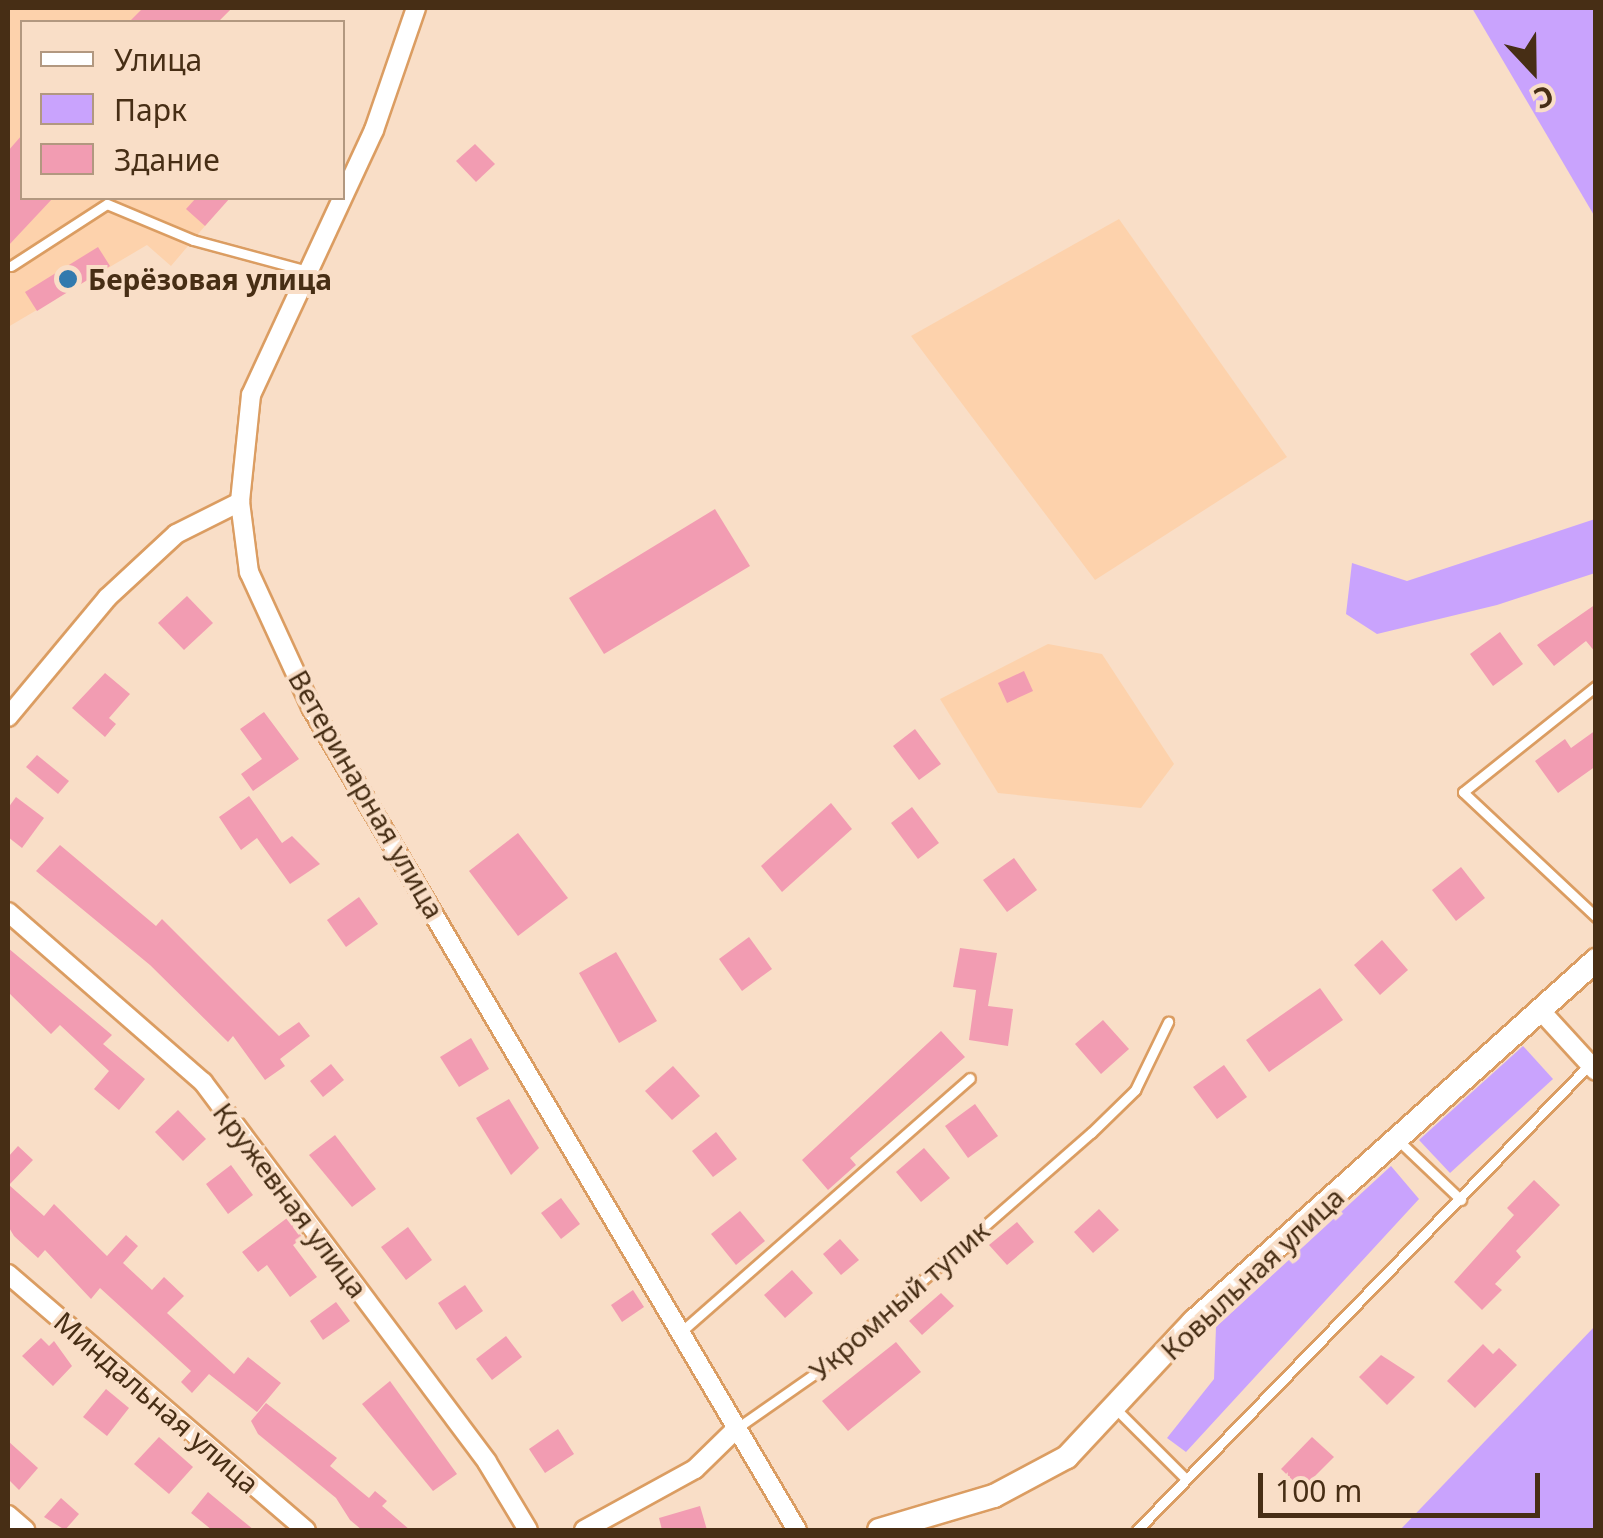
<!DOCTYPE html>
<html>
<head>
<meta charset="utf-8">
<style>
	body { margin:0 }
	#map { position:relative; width:1603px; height:1538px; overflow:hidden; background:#f9dec7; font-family:"Noto Sans",sans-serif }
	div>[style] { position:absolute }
	.built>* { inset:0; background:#fdd2ac }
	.green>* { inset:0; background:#c9a3fd }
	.building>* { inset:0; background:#f29cb2 }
	.roads { filter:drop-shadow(2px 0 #db9d62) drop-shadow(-2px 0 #db9d62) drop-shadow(0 2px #db9d62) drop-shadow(0 -2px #db9d62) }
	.service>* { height:9px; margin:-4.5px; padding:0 4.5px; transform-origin:4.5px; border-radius:4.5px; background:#fff }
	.minor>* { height:18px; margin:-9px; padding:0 9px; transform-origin:9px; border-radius:9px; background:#fff }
	.tertiary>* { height:22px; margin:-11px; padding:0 11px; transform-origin:11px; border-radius:11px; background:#fff }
	.dots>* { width:28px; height:28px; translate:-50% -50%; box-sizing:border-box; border:5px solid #f9dec7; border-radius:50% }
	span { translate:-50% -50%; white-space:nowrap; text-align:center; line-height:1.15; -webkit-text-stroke:8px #f9dec7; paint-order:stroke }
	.poi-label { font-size:28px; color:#472e15; font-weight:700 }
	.left { translate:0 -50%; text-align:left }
	.street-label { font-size:28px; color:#472e15 }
	.frame { position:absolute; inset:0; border:10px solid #472e15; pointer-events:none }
	.legend { position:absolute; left:20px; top:20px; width:325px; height:180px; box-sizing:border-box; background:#f9dec7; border:2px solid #b29880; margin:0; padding:12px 18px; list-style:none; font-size:30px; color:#472e15 }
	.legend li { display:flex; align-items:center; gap:20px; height:50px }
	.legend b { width:50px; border:2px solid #b29880 }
	.north { position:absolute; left:1483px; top:20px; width:100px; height:100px; -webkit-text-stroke:8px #f9dec7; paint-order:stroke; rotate:158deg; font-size:28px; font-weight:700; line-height:40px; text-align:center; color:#472e15 }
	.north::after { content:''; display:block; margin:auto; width:35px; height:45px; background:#472e15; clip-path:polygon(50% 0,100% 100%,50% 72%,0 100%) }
	.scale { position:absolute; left:1258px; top:1473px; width:282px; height:45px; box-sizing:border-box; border:5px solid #472e15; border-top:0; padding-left:12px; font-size:30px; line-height:35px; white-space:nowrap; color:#472e15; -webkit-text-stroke:8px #f9dec7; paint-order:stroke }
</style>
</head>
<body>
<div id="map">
	<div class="built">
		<i style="clip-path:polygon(8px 8px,232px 8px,218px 22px,22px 22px,22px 198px,227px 200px,171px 266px,147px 245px,8px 327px)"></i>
		<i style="clip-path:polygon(1119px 219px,1287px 457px,1095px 580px,911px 336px)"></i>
		<i style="clip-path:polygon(1048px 644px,1102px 654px,1174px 764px,1141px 808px,998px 793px,940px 699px)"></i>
	</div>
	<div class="green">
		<i style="clip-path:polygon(1472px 8px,1595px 8px,1595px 217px)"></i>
		<i style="clip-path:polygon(1595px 519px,1595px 573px,1497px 605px,1377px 634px,1346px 614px,1352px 563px,1407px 581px)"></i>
		<i style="clip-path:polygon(1523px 1046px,1553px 1079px,1450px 1173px,1419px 1140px)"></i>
		<i style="clip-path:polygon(1391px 1166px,1419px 1199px,1186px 1452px,1167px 1438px,1214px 1379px,1216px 1327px)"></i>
		<i style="clip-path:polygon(1595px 1326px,1595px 1530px,1400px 1530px)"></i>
	</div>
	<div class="building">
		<i style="clip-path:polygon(143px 8px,232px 8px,218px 22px,129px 22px)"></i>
		<i style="clip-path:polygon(22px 135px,22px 198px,53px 198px,8px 246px,8px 151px)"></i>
		<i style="clip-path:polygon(475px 144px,495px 164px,476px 182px,456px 161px)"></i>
		<i style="clip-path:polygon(196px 198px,230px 198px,205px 226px,186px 209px)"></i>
		<i style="clip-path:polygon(98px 247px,110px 266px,37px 311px,25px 292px)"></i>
		<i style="clip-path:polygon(715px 509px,750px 566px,604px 654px,569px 598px)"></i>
		<i style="clip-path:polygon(187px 596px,213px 623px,184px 650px,158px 623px)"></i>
		<i style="clip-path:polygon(1596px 604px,1596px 653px,1586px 641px,1554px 666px,1537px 645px)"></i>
		<i style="clip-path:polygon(1500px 632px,1523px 664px,1493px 686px,1470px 654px)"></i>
		<i style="clip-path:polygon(1024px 671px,1033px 691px,1007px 703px,998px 683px)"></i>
		<i style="clip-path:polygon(105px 673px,130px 694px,109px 718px,116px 724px,105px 737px,72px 708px)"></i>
		<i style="clip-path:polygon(264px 712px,299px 759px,253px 791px,241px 774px,262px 759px,240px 729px)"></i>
		<i style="clip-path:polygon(915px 729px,941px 764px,919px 780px,893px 746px)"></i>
		<i style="clip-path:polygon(1596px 730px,1596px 766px,1558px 793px,1535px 761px,1565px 739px,1571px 748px)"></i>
		<i style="clip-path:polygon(37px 755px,69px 781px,58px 794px,26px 767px)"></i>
		<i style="clip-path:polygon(249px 796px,282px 843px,292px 836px,320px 864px,290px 884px,257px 838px,241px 850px,219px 817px)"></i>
		<i style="clip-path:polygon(16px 797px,44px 818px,22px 848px,8px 837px,8px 808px)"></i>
		<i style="clip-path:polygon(831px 803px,852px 829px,782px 892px,761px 866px)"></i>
		<i style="clip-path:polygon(912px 807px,939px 843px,918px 859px,891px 823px)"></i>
		<i style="clip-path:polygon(518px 833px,568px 898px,518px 936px,469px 871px)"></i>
		<i style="clip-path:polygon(60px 845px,156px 926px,162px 919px,279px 1036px,299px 1022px,310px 1036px,280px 1059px,285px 1066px,265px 1080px,233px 1036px,228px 1042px,150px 965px,36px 871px)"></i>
		<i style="clip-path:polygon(1014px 858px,1037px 890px,1007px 912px,983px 880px)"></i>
		<i style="clip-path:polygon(1461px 867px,1485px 898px,1456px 921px,1432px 890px)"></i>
		<i style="clip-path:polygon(359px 897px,378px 924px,346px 947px,327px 920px)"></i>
		<i style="clip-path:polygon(749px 937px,772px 969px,742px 991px,719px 959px)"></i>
		<i style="clip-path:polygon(1382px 940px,1408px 970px,1380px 995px,1354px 965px)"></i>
		<i style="clip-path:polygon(8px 948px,112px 1035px,103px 1044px,145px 1079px,119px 1110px,94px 1089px,109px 1071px,60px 1025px,51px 1034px,8px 992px)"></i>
		<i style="clip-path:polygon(960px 948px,997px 953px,988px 1006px,1013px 1009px,1008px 1046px,969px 1040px,976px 990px,953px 987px)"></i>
		<i style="clip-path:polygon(616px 952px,657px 1021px,619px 1043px,579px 973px)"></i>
		<i style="clip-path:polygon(1320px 988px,1343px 1020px,1269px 1072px,1246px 1040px)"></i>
		<i style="clip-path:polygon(1103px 1020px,1129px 1049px,1101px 1074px,1075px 1044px)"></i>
		<i style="clip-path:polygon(941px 1031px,965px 1057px,850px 1158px,856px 1165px,828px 1190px,802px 1160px)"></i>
		<i style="clip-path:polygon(471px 1038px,489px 1069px,459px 1087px,440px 1057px)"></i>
		<i style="clip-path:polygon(331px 1064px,344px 1080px,323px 1097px,310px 1081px)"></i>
		<i style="clip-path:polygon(1224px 1065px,1247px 1097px,1217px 1119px,1193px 1087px)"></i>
		<i style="clip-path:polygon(673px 1066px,700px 1096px,672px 1120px,645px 1091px)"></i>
		<i style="clip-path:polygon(509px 1099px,539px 1148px,511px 1175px,476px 1118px)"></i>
		<i style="clip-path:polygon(975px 1104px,998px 1136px,968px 1158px,945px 1126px)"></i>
		<i style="clip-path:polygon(178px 1110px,206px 1139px,183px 1161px,155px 1132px)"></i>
		<i style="clip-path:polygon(716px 1132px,737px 1159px,713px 1177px,692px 1151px)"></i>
		<i style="clip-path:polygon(335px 1135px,376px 1189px,352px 1207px,309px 1155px)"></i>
		<i style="clip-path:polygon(18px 1146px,33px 1160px,9px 1185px,44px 1216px,54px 1204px,107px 1256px,126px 1235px,138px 1246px,123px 1263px,152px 1290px,164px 1277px,184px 1296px,167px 1313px,234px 1374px,248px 1357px,281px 1383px,257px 1412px,209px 1374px,192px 1393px,181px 1382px,191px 1371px,100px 1288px,91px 1299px,45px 1250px,38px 1258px,14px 1236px,8px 1226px,8px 1157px)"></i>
		<i style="clip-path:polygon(924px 1148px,950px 1178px,921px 1202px,896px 1172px)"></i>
		<i style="clip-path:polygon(231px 1165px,253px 1195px,228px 1214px,206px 1184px)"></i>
		<i style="clip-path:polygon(1534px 1180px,1560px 1205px,1516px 1251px,1521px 1257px,1495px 1284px,1502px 1290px,1482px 1310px,1454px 1282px,1514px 1215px,1507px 1208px)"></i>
		<i style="clip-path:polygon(561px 1198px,580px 1224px,561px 1239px,541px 1213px)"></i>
		<i style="clip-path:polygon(1099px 1209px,1119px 1230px,1093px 1253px,1074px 1232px)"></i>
		<i style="clip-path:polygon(740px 1211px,765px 1241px,736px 1265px,711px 1234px)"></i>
		<i style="clip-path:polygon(287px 1218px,303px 1238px,293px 1245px,317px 1277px,290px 1297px,267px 1265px,258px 1272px,242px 1252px)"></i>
		<i style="clip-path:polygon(1017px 1222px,1034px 1242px,1007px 1265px,989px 1245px)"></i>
		<i style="clip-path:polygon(408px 1227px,432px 1260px,406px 1280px,381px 1247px)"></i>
		<i style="clip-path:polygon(840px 1239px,859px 1260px,841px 1275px,823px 1254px)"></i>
		<i style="clip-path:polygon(792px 1270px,813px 1293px,785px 1318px,764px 1295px)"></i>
		<i style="clip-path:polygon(465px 1285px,483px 1311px,456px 1330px,438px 1303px)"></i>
		<i style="clip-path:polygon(633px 1290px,644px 1307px,622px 1322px,611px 1305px)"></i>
		<i style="clip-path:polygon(941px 1293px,954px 1306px,922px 1335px,909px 1321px)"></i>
		<i style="clip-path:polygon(336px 1302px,350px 1321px,323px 1340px,310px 1321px)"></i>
		<i style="clip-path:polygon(506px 1336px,522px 1357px,492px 1380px,476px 1359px)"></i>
		<i style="clip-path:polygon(41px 1338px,49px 1346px,54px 1341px,72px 1366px,53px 1386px,22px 1356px)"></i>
		<i style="clip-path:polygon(896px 1342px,921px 1372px,848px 1431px,822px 1401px)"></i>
		<i style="clip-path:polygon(1483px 1344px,1493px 1354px,1499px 1348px,1517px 1365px,1475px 1408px,1447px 1381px)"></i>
		<i style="clip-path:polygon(1381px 1355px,1415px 1377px,1387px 1405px,1359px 1377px)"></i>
		<i style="clip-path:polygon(390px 1381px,457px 1474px,433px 1491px,362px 1404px)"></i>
		<i style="clip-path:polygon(106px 1389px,129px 1408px,107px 1436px,83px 1417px)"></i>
		<i style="clip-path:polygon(266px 1403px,337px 1458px,330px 1466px,369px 1498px,375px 1491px,387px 1501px,382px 1506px,410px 1530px,362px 1530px,350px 1520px,336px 1498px,258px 1434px,251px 1421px)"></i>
		<i style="clip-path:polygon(558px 1429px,574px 1454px,545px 1473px,529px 1449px)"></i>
		<i style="clip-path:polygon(159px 1437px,193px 1467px,169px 1494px,134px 1464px)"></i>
		<i style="clip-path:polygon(1312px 1437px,1334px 1457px,1302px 1489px,1281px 1469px)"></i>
		<i style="clip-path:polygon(8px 1441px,38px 1468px,19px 1490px,8px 1479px)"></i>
		<i style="clip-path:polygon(208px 1492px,232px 1512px,254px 1530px,212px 1530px,191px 1513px)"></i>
		<i style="clip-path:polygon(61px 1498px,79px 1514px,65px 1530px,44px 1517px)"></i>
		<i style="clip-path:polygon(700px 1506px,707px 1530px,662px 1530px,659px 1518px)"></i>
	</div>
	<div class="roads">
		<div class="service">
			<i style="left:11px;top:266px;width:114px;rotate:-32.9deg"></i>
			<i style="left:107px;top:204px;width:93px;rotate:22.7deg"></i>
			<i style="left:193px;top:240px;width:119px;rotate:15.1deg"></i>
			<i style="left:1596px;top:686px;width:170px;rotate:141.4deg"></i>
			<i style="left:1463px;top:792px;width:183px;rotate:43.2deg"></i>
			<i style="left:1398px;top:1140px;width:87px;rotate:43.6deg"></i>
			<i style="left:682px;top:1331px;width:383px;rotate:-41.3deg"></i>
			<i style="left:1115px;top:1408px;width:100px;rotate:45deg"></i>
			<i style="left:737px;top:1428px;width:101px;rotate:-34.9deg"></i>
			<i style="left:820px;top:1370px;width:360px;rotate:-41.2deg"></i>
			<i style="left:1091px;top:1133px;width:62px;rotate:-44.3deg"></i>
			<i style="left:1135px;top:1090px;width:76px;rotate:-64.1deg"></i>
			<i style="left:1137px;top:1530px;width:648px;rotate:-45.81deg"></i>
		</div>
		<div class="minor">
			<i style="left:416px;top:8px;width:129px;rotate:109deg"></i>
			<i style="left:374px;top:130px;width:292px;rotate:114.9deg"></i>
			<i style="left:251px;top:395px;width:108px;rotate:95.9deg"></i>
			<i style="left:240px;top:502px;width:71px;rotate:82.7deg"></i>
			<i style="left:249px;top:572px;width:149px;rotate:65.3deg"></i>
			<i style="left:311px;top:707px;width:956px;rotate:59.44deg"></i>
			<i style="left:8px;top:717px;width:155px;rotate:-50.2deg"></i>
			<i style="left:107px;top:598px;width:94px;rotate:-42.8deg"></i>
			<i style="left:176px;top:534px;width:72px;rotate:-26.6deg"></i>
			<i style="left:8px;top:912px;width:259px;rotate:41.1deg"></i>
			<i style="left:203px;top:1082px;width:474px;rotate:53.2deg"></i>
			<i style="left:487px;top:1462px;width:79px;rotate:58.9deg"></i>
			<i style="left:1541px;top:1011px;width:81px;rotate:47.5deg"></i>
			<i style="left:8px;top:1274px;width:393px;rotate:40.7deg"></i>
			<i style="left:8px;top:1515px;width:23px;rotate:41deg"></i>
			<i style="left:584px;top:1530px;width:127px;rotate:-28.8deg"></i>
			<i style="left:695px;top:1469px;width:59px;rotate:-44.3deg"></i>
		</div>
		<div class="tertiary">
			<i style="left:879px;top:1530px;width:120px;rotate:-16.5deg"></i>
			<i style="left:994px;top:1496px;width:83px;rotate:-28.1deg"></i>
			<i style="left:1067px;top:1457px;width:185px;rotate:-47deg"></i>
			<i style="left:1193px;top:1322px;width:542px;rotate:-41.93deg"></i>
		</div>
	</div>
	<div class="dots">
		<i style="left:68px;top:279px;background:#327aae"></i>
	</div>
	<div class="poi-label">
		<span class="left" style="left:88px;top:279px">Берёзовая улица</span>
	</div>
	<div class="street-label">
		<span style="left:367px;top:794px;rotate:60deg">Ветеринарная улица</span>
		<span style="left:291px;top:1200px;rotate:53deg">Кружевная улица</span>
		<span style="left:1252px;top:1273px;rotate:-43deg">Ковыльная улица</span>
		<span style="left:899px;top:1300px;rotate:-41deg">Укромный тупик</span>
		<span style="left:157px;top:1402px;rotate:41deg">Миндальная улица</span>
	</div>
	<div class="frame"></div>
	<ul class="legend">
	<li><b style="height:12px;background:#fff"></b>Улица</li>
	<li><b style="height:28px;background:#c9a3fd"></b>Парк</li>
	<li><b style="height:28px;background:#f29cb2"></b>Здание</li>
	</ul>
	<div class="north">С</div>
	<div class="scale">100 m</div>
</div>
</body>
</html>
